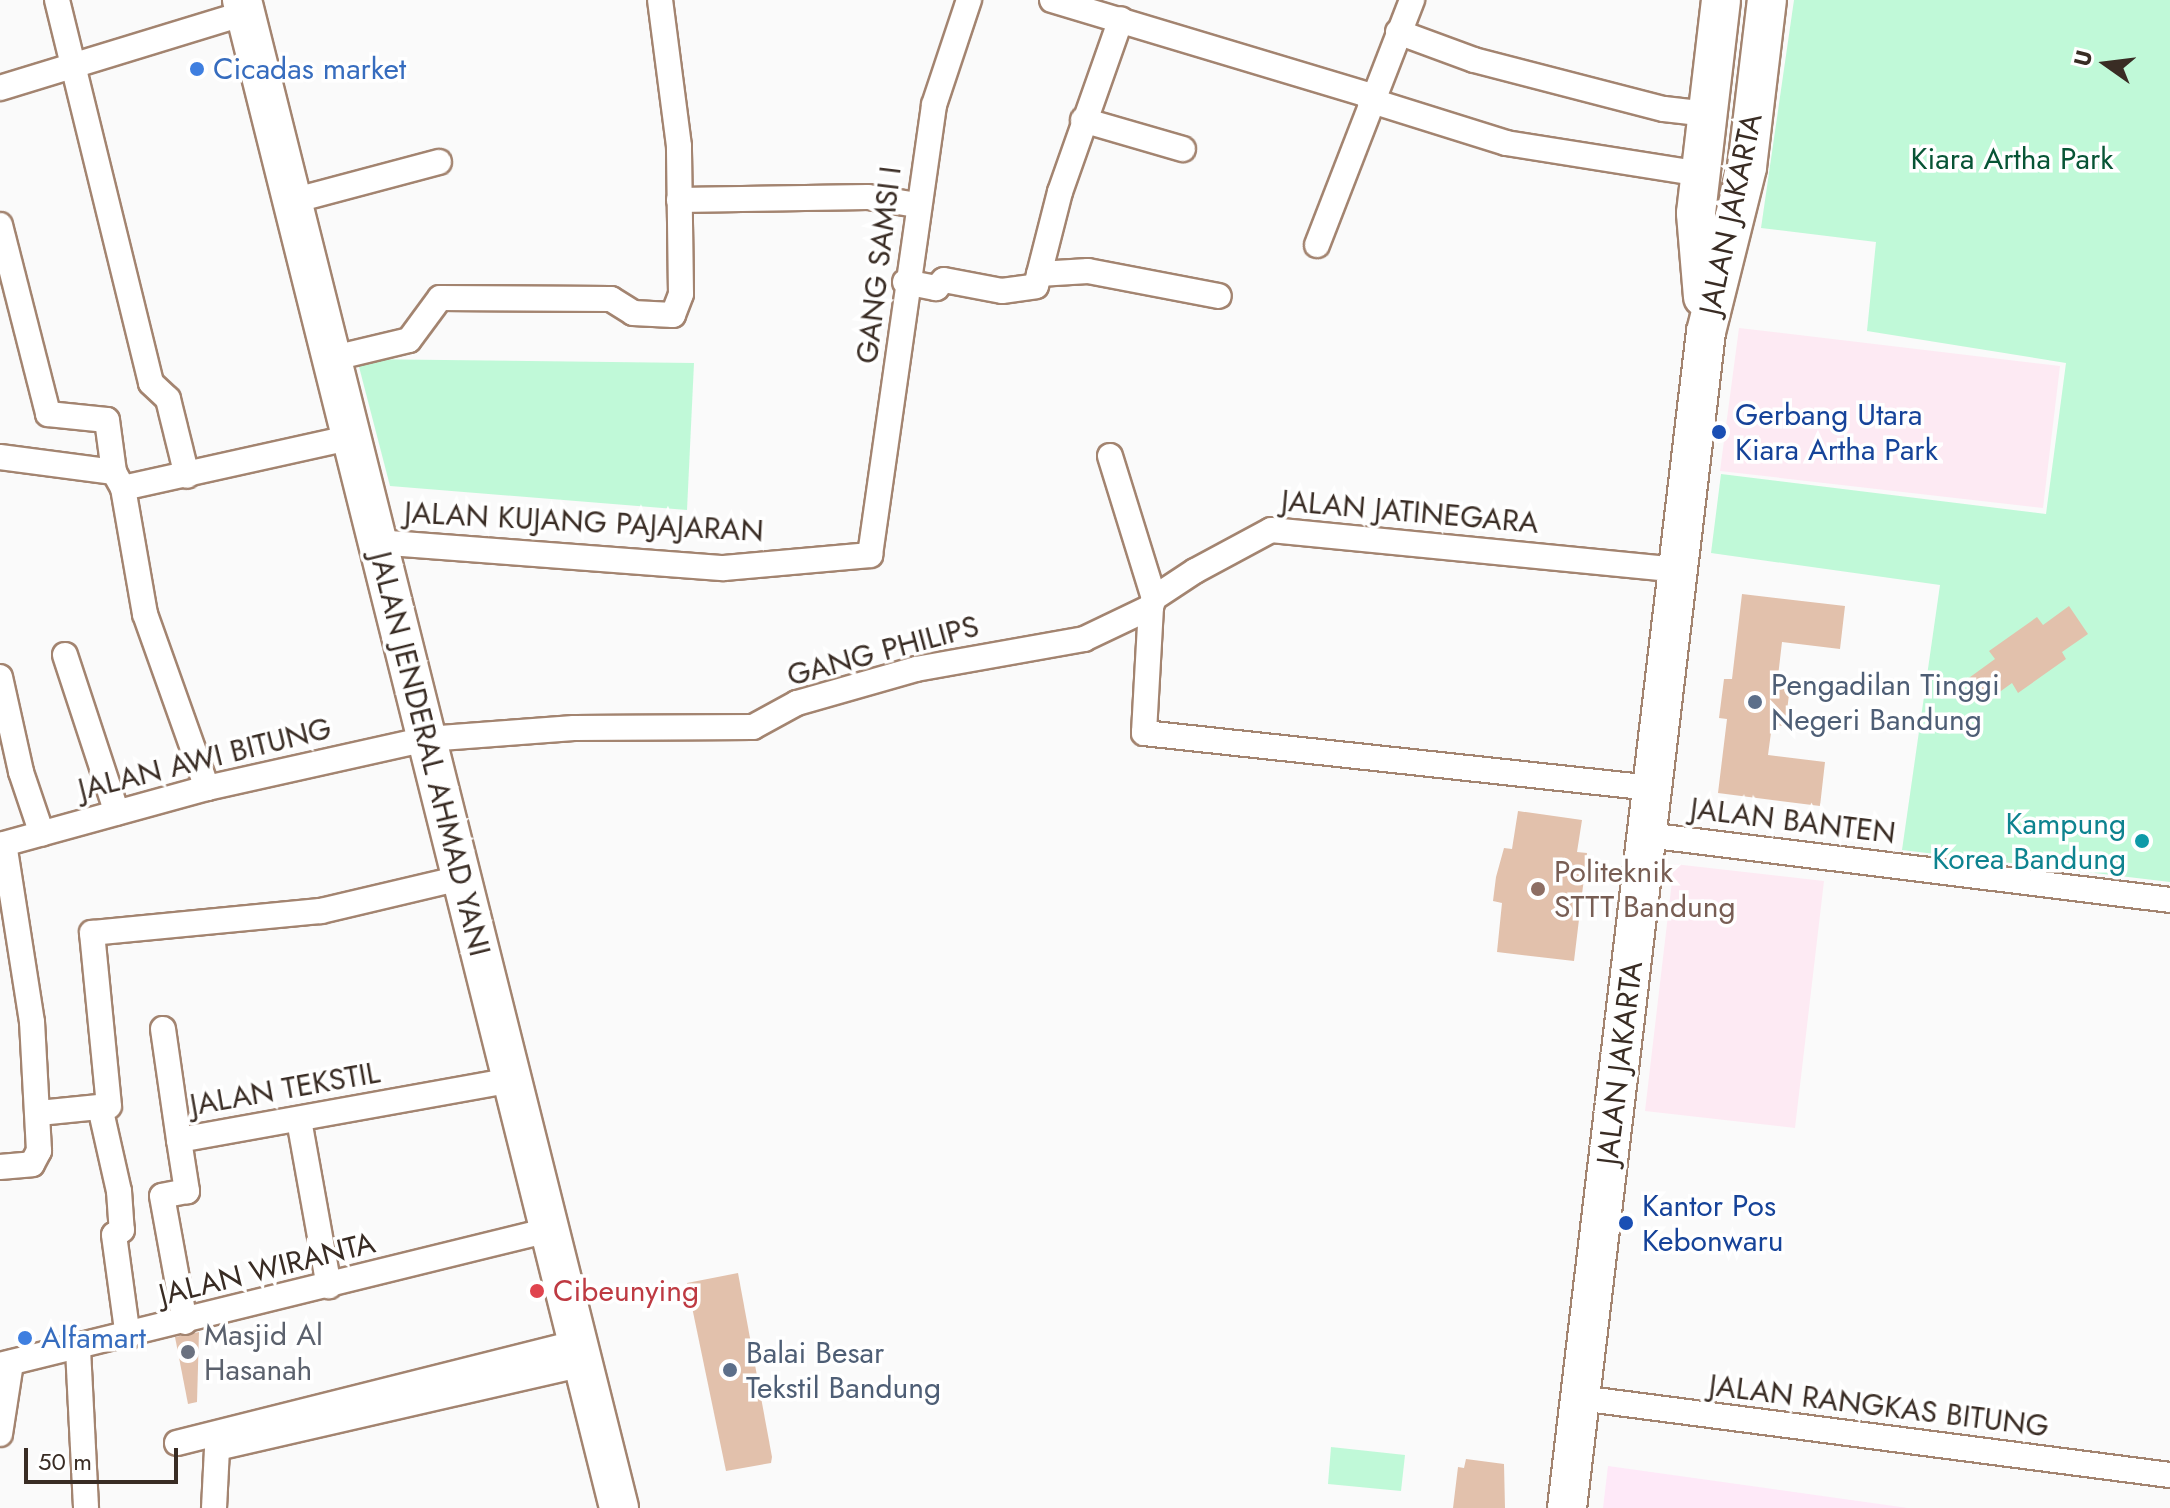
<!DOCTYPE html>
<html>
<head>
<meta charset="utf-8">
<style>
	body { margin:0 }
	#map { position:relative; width:2170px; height:1508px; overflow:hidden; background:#fafafa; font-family:Jost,sans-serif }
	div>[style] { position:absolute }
	.commercial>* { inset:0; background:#fdeaf3 }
	.education>* { inset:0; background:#fee9f8 }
	.green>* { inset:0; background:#c0f9d8 }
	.building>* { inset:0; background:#e2c1ac }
	.roads { filter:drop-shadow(2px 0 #a38470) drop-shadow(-2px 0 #a38470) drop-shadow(0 2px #a38470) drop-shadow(0 -2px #a38470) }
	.street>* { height:24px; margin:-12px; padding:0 12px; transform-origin:12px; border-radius:12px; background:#fff }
	.primary>* { height:38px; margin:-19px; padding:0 19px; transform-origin:19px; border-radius:19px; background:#fff }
	.dots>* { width:22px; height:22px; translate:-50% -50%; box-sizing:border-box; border:4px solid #fff; border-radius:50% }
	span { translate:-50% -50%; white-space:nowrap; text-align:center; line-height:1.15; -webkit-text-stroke:7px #fff; paint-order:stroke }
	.shop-label { font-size:30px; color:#366cbe }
	.left { translate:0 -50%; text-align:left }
	.park-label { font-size:30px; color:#075435 }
	.street-label { font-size:30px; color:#392c24 }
	.transit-label { font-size:30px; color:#164399 }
	.service-label { font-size:30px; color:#4e5e75 }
	.culture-label { font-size:30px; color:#0d838f }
	.right { translate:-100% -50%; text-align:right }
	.education-label { font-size:30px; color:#785e54 }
	.health-label { font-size:30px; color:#be3a42 }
	.worship-label { font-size:30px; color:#5b616d }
	.north { position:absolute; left:2066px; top:24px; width:80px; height:80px; -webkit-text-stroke:6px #fff; paint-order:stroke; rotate:284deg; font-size:22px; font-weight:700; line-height:32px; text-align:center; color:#392c24 }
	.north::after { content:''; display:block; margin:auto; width:28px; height:36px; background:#392c24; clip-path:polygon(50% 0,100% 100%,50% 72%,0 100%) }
	.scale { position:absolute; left:24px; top:1448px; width:154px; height:36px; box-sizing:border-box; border:4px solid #392c24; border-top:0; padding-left:10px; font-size:24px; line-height:28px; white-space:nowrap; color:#392c24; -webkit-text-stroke:6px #fff; paint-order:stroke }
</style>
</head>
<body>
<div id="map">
	<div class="commercial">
		<i style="clip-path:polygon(1739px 328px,2060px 366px,2043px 508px,1720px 471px)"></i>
		<i style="clip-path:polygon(1674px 864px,1824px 881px,1795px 1128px,1645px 1111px)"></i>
	</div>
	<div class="education">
		<i style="clip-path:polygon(1608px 1466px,1908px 1508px,1603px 1508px)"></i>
	</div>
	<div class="green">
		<i style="clip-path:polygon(1794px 0,2170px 0,2170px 882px,1902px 850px,1940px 585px,1711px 553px,1721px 474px,2046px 514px,2066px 363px,1867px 331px,1876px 242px,1761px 228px)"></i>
		<i style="clip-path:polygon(357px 359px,694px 363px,687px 510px,390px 486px)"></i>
		<i style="clip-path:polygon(1331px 1447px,1405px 1455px,1401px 1491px,1328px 1484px)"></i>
	</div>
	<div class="building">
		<i style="clip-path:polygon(1742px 594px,1845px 606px,1840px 649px,1782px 642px,1777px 685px,1790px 687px,1785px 726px,1772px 725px,1768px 755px,1825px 762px,1820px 806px,1718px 793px,1727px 719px,1719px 718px,1724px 679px,1732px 679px)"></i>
		<i style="clip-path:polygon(2069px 606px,2088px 634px,2062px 652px,2066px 659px,2018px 693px,2012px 683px,1983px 704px,1966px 680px,1995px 659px,1989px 651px,2037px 617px,2043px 625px)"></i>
		<i style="clip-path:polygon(1518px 811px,1582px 820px,1577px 852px,1587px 853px,1574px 961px,1497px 952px,1502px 903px,1493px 901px,1496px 877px,1504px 848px,1512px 849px)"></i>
		<i style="clip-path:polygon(738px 1273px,772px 1457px,771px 1463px,726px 1471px,687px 1283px)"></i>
		<i style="clip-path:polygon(199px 1332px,197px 1402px,188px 1404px,175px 1337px)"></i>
		<i style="clip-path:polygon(1466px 1459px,1504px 1464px,1505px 1508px,1453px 1508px,1458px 1467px,1464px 1468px)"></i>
	</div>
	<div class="roads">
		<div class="street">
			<i style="left:57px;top:0;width:394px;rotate:76.2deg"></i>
			<i style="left:151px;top:383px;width:23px;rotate:43deg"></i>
			<i style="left:168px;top:399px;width:79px;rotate:76.1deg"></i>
			<i style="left:1052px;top:0;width:333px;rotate:16.7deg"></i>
			<i style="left:1398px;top:32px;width:81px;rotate:20.2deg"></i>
			<i style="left:1474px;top:60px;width:196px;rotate:14.5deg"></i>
			<i style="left:1664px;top:109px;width:44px;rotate:6.5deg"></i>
			<i style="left:0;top:88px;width:257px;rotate:-17deg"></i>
			<i style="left:1369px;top:100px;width:144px;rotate:17.4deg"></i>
			<i style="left:1506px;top:143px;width:197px;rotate:9deg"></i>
			<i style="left:1083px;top:120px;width:104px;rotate:16.2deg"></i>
			<i style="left:679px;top:200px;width:189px;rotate:-0.9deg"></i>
			<i style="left:868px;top:197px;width:50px;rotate:9.3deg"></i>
			<i style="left:292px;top:201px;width:152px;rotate:-14.9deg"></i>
			<i style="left:0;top:225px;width:195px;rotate:75.7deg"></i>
			<i style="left:48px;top:414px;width:59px;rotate:5.8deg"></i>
			<i style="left:107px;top:420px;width:52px;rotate:82.3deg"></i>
			<i style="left:1317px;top:245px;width:263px;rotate:-68.8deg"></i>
			<i style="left:1039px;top:274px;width:49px;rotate:-3.5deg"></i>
			<i style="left:1088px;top:271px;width:133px;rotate:10.8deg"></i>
			<i style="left:905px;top:282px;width:32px;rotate:11deg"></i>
			<i style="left:936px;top:288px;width:11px;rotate:-45deg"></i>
			<i style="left:944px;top:280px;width:59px;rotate:10.7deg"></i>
			<i style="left:1002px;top:291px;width:34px;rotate:-8deg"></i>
			<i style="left:1036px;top:286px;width:97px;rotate:-75.7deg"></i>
			<i style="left:1060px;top:192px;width:183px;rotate:-70.6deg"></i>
			<i style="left:330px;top:359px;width:81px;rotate:-13.5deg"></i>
			<i style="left:409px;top:340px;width:52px;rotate:-53.6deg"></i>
			<i style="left:440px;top:298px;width:171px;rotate:0.3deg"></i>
			<i style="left:611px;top:299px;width:26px;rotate:32deg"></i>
			<i style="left:633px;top:313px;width:40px;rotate:2.9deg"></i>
			<i style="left:673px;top:315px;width:22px;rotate:-69deg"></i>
			<i style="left:681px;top:294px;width:148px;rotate:-90.8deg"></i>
			<i style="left:679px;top:146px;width:147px;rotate:-97.4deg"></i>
			<i style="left:1110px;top:456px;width:149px;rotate:72.8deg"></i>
			<i style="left:0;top:457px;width:115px;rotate:7.5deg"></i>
			<i style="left:114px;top:472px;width:18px;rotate:61deg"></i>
			<i style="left:123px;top:488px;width:231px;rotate:-12.5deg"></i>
			<i style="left:123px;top:488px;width:128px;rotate:80.1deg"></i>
			<i style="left:145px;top:614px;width:185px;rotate:70.4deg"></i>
			<i style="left:376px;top:542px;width:349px;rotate:4.3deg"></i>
			<i style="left:724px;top:568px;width:147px;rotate:-5.1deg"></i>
			<i style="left:870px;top:555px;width:455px;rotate:-81.9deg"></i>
			<i style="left:934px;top:105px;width:111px;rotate:-71.6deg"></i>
			<i style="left:1151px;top:607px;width:126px;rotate:93.2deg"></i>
			<i style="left:1144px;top:733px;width:511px;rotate:6.18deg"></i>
			<i style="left:65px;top:655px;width:166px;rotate:71.8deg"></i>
			<i style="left:0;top:677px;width:97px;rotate:77.5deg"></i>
			<i style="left:21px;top:772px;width:65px;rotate:71.3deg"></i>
			<i style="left:1647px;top:835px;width:527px;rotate:7.08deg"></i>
			<i style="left:0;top:845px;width:215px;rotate:-15.4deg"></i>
			<i style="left:207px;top:788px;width:225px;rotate:-12.6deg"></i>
			<i style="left:427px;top:739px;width:147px;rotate:-4.3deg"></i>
			<i style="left:574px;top:728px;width:179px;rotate:-0.3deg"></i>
			<i style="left:753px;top:727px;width:50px;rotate:-28.6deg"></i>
			<i style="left:797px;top:703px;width:124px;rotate:-15.9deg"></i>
			<i style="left:916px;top:669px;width:171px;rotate:-10.1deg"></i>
			<i style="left:1084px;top:639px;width:74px;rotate:-25.5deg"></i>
			<i style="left:1151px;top:607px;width:9px;rotate:-72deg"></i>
			<i style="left:1154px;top:598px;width:49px;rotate:-33.4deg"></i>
			<i style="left:1195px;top:571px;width:86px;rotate:-28.3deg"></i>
			<i style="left:1271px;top:530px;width:409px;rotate:5.6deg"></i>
			<i style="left:163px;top:1029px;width:112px;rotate:81.8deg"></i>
			<i style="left:179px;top:1140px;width:338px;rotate:-10.2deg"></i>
			<i style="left:100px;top:1107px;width:86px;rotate:77.3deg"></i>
			<i style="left:119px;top:1191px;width:39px;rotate:86deg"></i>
			<i style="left:122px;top:1230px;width:9px;rotate:148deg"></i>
			<i style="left:114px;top:1235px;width:103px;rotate:82.2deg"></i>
			<i style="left:39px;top:1113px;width:70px;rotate:-5.7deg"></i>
			<i style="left:109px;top:1106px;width:174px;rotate:-95.6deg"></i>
			<i style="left:92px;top:933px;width:230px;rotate:-5.5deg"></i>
			<i style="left:321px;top:911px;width:144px;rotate:-13.3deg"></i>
			<i style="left:299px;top:1120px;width:169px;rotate:79.8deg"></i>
			<i style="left:179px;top:1140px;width:52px;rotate:81.1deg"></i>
			<i style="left:187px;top:1191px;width:25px;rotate:169deg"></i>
			<i style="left:162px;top:1196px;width:128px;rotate:79.7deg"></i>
			<i style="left:0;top:1167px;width:32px;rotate:-5deg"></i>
			<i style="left:32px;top:1164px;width:15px;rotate:-62deg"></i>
			<i style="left:39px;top:1151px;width:129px;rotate:-93.1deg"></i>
			<i style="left:32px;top:1022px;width:180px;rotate:-98.9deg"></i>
			<i style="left:78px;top:1349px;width:159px;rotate:87.1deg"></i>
			<i style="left:0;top:1365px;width:565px;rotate:-13.82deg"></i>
			<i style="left:1580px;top:1398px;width:595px;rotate:7.44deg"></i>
			<i style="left:0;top:1434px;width:72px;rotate:-81.2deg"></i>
			<i style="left:177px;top:1443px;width:414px;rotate:-14.1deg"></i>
			<i style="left:214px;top:1508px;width:60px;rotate:-87.1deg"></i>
			<i style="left:217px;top:1448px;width:376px;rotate:-12.9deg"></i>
		</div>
		<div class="primary">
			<i style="left:242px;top:0;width:1554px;rotate:75.96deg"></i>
			<i style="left:1703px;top:297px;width:84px;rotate:-94.8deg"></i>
			<i style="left:1696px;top:213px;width:214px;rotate:-83.3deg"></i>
			<i style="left:1567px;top:1508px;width:1184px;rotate:-83.26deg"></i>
			<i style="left:1706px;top:332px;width:170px;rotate:-76deg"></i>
			<i style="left:1747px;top:167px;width:168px;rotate:-83.2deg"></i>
		</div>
	</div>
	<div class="dots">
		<i style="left:197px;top:69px;background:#3f7fe0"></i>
		<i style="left:1719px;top:432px;background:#1a4fb4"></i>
		<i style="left:1755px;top:702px;background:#5c6f8a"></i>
		<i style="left:2142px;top:841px;background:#0f9aa8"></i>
		<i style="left:1538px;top:889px;background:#8d6e63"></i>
		<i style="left:1626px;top:1223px;background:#1a4fb4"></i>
		<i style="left:537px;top:1291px;background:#e0444e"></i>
		<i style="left:25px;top:1338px;background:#3f7fe0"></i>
		<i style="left:188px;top:1352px;background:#6b7280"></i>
		<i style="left:730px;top:1370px;background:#5c6f8a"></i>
	</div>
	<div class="shop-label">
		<span class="left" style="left:213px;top:69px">Cicadas market</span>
		<span class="left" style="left:41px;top:1338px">Alfamart</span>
	</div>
	<div class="park-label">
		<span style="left:2012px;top:159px">Kiara Artha Park</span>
	</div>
	<div class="street-label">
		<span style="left:1731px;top:214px;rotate:-78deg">JALAN JAKARTA</span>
		<span style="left:879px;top:265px;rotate:-83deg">GANG SAMSI I</span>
		<span style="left:1410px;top:512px;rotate:5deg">JALAN JATINEGARA</span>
		<span style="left:584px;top:522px;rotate:3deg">JALAN KUJANG PAJAJARAN</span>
		<span style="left:883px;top:651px;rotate:-15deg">GANG PHILIPS</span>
		<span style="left:430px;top:754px;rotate:76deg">JALAN JENDERAL AHMAD YANI</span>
		<span style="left:205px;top:759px;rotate:-14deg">JALAN AWI BITUNG</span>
		<span style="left:1793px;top:821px;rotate:7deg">JALAN BANTEN</span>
		<span style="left:1620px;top:1063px;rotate:-83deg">JALAN JAKARTA</span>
		<span style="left:285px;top:1089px;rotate:-10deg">JALAN TEKSTIL</span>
		<span style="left:267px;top:1269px;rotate:-14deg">JALAN WIRANTA</span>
		<span style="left:1879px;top:1406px;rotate:7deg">JALAN RANGKAS BITUNG</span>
	</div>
	<div class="transit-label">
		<span class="left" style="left:1735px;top:432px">Gerbang Utara<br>Kiara Artha Park</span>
		<span class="left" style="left:1642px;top:1223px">Kantor Pos<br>Kebonwaru</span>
	</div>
	<div class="service-label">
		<span class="left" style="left:1771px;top:702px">Pengadilan Tinggi<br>Negeri Bandung</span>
		<span class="left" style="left:746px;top:1370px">Balai Besar<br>Tekstil Bandung</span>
	</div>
	<div class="culture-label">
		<span class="right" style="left:2126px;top:841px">Kampung<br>Korea Bandung</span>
	</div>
	<div class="education-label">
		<span class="left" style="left:1554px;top:889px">Politeknik<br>STTT Bandung</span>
	</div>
	<div class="health-label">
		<span class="left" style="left:553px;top:1291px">Cibeunying</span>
	</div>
	<div class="worship-label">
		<span class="left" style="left:204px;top:1352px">Masjid Al<br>Hasanah</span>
	</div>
	<div class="north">U</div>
	<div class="scale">50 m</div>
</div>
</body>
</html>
